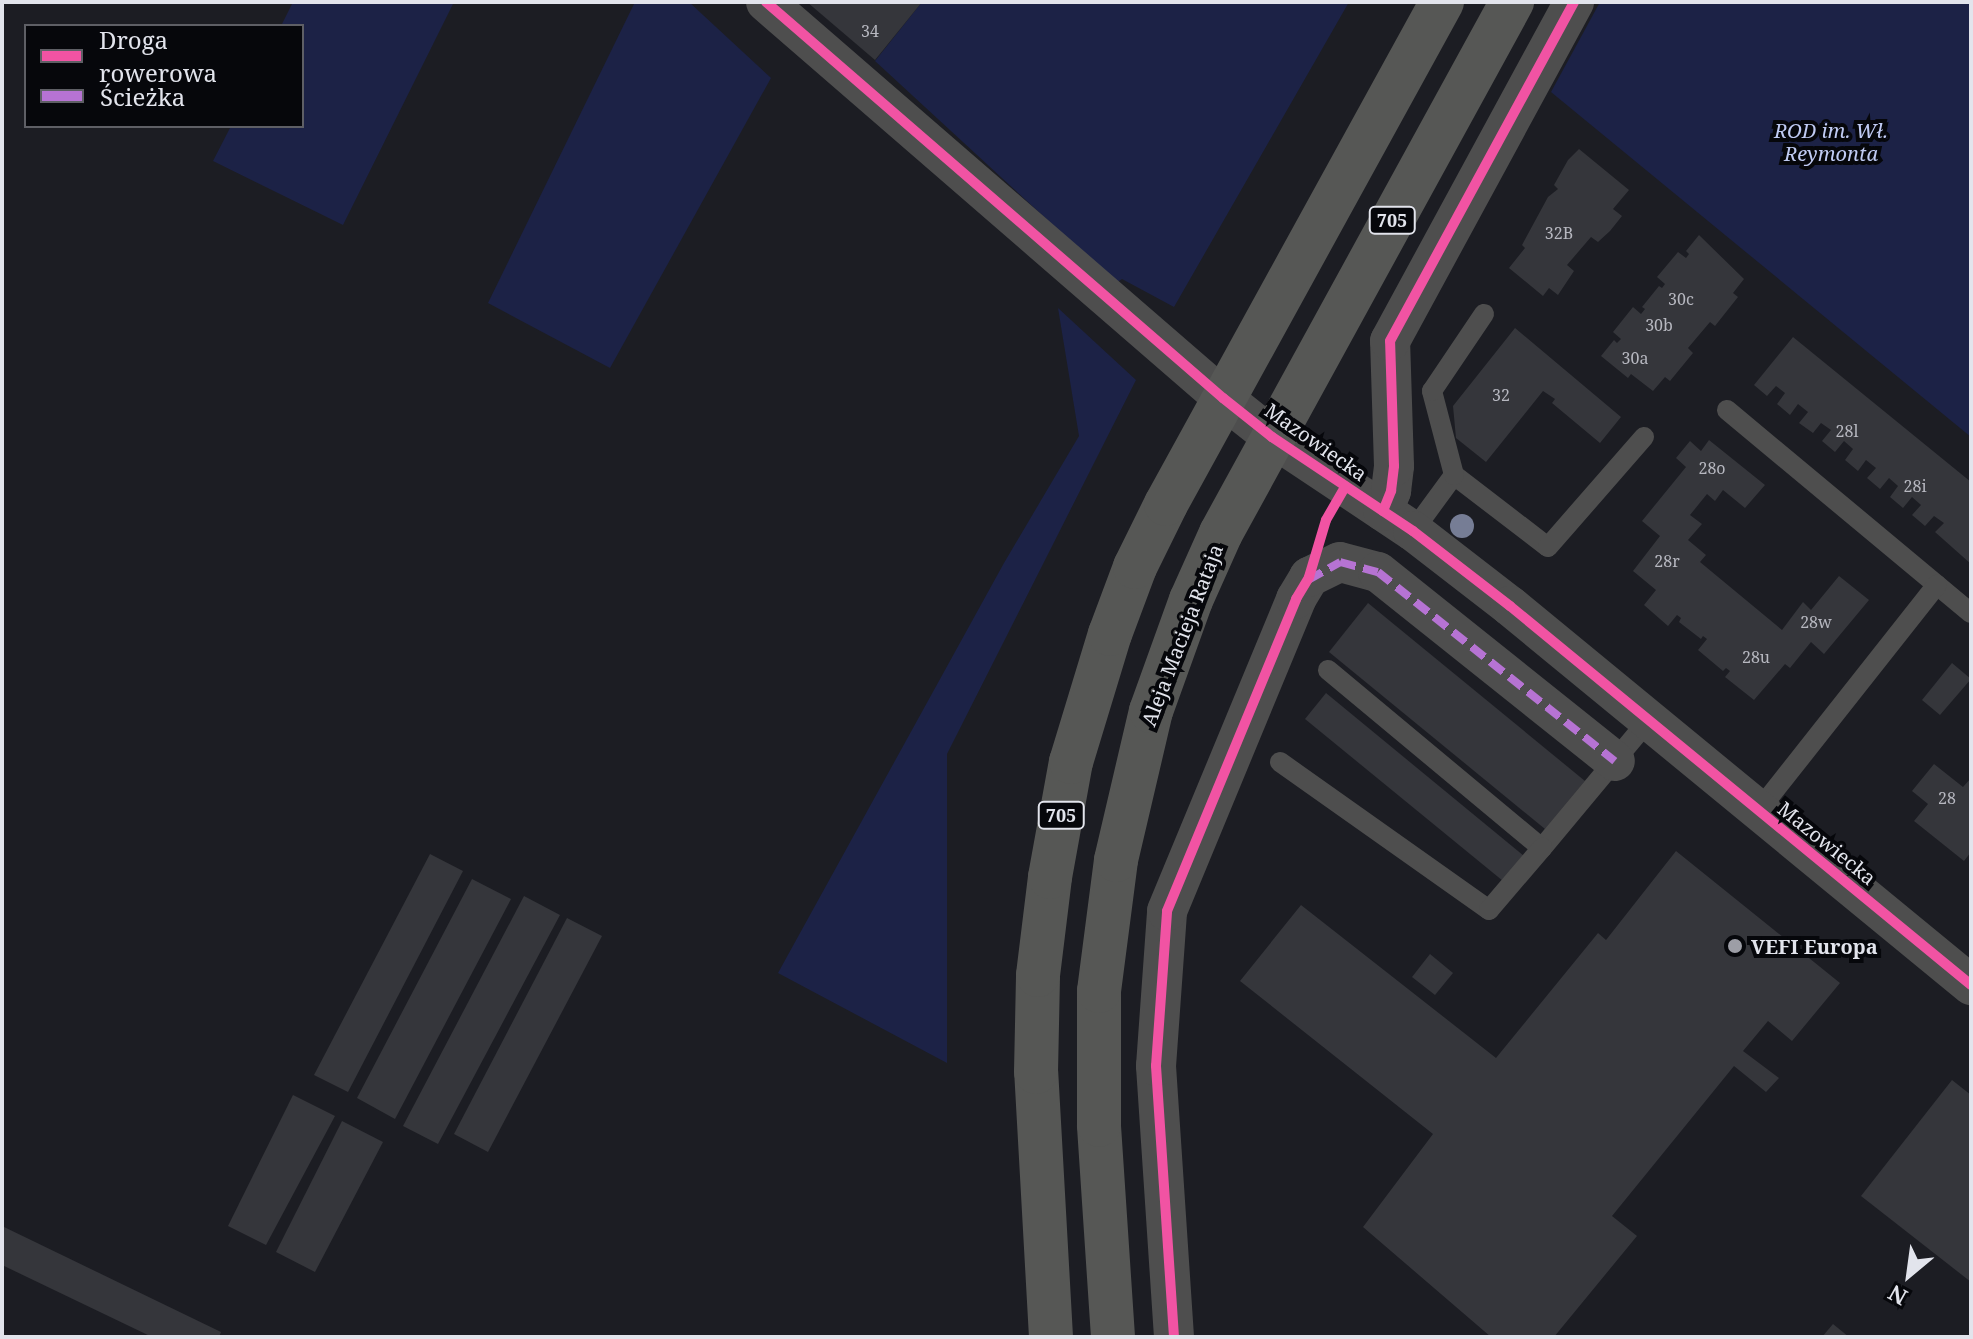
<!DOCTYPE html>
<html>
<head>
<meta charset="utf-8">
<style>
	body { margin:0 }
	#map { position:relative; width:1973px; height:1339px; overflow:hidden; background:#1c1d23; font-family:"Noto Serif",serif }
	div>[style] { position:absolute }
	.green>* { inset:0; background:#1c2246 }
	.building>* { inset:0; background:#35363b }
	.lane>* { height:20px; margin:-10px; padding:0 10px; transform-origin:10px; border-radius:10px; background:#4e4e4e }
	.street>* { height:40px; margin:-20px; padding:0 20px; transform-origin:20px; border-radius:20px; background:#4e4e4e }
	.primary>* { height:44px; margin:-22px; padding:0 22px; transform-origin:22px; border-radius:22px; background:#565755 }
	.quiet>* { height:8px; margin-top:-4px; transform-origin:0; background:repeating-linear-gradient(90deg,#b673d3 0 16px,transparent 0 24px) }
	.cycleway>* { height:10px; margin:-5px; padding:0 5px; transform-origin:5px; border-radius:5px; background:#f153a3 }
	.trees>* { width:24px; height:24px; margin:-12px; border-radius:50%; background:#767d95 }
	.dots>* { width:22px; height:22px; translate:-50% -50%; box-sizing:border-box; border:4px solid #06070b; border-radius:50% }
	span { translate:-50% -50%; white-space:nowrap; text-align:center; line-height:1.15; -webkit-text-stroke:8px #06070b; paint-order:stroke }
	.number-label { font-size:16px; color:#b7b8c0 }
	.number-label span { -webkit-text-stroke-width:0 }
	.shield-label span { padding:2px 6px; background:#06070b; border:2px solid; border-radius:6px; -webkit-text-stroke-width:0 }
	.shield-label { font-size:18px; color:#e2e4ec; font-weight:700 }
	.park-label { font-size:20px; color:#c0cbf3; font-style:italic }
	.street-label { font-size:20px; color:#e2e4ec }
	.poi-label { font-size:20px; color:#e2e4ec; font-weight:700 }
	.left { translate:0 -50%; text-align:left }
	.frame { position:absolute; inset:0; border:4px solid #e2e4ec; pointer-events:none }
	.legend { position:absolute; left:24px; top:24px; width:280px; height:104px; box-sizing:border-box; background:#06070b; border:2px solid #5e5f65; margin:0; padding:10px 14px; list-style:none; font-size:24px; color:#e2e4ec }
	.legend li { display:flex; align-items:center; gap:16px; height:40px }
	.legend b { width:40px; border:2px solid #5e5f65 }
	.north { position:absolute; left:1869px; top:1235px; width:80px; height:80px; -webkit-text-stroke:6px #06070b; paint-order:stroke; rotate:209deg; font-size:22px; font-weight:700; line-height:32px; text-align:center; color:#e2e4ec }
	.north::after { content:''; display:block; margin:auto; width:28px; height:36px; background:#e2e4ec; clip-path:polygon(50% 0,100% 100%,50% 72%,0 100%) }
</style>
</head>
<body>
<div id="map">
	<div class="green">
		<i style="clip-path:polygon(293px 2px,454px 2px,343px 225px,213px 161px,231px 126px,302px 126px,302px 26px,281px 26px)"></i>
		<i style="clip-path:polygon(635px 2px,689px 2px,771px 78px,610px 368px,488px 303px)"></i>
		<i style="clip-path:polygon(922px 2px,1349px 2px,1174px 307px,1122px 279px,1116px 283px,875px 61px)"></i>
		<i style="clip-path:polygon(1600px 2px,1971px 2px,1971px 437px,1551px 92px)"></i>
		<i style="clip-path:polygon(1058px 308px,1136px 380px,947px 754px,947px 1063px,778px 973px,1004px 563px,1079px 436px)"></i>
	</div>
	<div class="building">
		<i style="clip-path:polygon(807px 2px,922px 2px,875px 60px)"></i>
		<i style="clip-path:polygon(1579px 149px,1629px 190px,1613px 209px,1622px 216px,1610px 231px,1598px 242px,1591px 237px,1567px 265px,1574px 271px,1558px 295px,1549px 288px,1543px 296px,1509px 268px,1525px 248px,1522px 245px,1548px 197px,1558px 189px,1554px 185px,1568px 160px)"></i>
		<i style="clip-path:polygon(1699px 235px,1744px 279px,1733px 293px,1738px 297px,1715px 326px,1710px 322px,1688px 348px,1693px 353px,1670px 381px,1665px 377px,1653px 391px,1631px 374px,1628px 378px,1601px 356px,1614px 340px,1617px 343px,1621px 339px,1613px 332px,1633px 307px,1641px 314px,1645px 309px,1642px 307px,1659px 286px,1662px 288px,1665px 284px,1657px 277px,1678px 252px,1686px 258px,1689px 254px,1686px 251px)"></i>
		<i style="clip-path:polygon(1515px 328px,1621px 417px,1600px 443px,1552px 403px,1555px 399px,1543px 391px,1486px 462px,1456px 438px,1453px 406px)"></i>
		<i style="clip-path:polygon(1793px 337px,1971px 482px,1971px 564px,1935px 532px,1944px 523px,1934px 516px,1925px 526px,1912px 515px,1921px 505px,1912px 497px,1903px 508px,1890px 497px,1898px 486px,1889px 478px,1880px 489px,1867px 478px,1876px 468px,1866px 460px,1858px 471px,1845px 460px,1853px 449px,1844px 441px,1835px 452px,1822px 441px,1831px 430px,1821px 423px,1813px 433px,1799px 423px,1808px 412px,1798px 404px,1790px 415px,1777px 404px,1785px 393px,1776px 386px,1767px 396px,1754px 385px)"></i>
		<i style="clip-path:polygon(1709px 440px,1765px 485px,1745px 508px,1723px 490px,1715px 501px,1707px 494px,1690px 515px,1702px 524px,1688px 540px,1706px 555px,1700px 562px,1782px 630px,1803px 602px,1811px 610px,1839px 576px,1869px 600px,1824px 654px,1811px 642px,1790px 668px,1785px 664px,1754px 700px,1725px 677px,1730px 671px,1726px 668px,1723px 671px,1698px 650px,1707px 639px,1703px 636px,1701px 639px,1679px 622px,1681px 618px,1677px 615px,1668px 626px,1644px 605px,1656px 590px,1633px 571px,1660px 536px,1642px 521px,1686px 467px,1676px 458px,1690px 441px,1701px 451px)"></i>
		<i style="clip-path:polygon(1368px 603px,1585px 781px,1545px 829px,1329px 652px)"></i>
		<i style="clip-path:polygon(1952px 663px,1971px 679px,1940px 715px,1922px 700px)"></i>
		<i style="clip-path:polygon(1326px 693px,1524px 856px,1503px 881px,1305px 719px)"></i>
		<i style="clip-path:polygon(1934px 764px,1963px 787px,1971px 778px,1971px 852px,1964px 861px,1914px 821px,1928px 804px,1912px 791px)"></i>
		<i style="clip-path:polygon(1676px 851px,1840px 983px,1792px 1041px,1768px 1021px,1743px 1051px,1779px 1078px,1766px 1092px,1734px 1066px,1612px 1216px,1637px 1236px,1554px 1337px,1491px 1337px,1363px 1227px,1433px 1134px,1240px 981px,1301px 905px,1496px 1058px,1598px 933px,1606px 940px)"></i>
		<i style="clip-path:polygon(430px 854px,463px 871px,348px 1092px,314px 1075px)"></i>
		<i style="clip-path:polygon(472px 879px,511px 899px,395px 1119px,357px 1098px)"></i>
		<i style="clip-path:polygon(524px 896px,560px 915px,438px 1144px,403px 1126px)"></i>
		<i style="clip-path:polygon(567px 918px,602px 936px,488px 1152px,454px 1134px)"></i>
		<i style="clip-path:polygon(1430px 954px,1453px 973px,1435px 995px,1412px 977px)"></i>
		<i style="clip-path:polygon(1952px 1080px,1971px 1095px,1971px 1282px,1861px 1196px)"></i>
		<i style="clip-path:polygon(293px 1095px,335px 1116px,266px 1245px,228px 1226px)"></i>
		<i style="clip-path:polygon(342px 1121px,383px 1142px,315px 1272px,276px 1252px)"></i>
		<i style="clip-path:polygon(2px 1226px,221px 1332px,219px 1337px,152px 1337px,2px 1265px)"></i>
		<i style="clip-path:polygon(1833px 1324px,1849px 1337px,1822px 1337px)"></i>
	</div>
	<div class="lane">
		<i style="left:1727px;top:410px;width:317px;rotate:39.8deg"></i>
		<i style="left:1454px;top:475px;width:118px;rotate:37.5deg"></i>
		<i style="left:1548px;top:547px;width:146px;rotate:-48.9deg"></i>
		<i style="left:1413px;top:531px;width:69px;rotate:-53.8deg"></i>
		<i style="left:1454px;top:475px;width:87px;rotate:-104.7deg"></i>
		<i style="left:1432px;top:391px;width:93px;rotate:-56deg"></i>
		<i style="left:1328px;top:670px;width:278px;rotate:39.8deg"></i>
		<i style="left:1542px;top:848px;width:165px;rotate:-50.2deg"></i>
		<i style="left:1280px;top:762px;width:256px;rotate:35.3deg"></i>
		<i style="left:1489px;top:910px;width:82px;rotate:-49.5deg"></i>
		<i style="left:1759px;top:810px;width:287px;rotate:-51.7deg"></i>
	</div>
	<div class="street">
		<i style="left:766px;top:2px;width:605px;rotate:40.91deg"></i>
		<i style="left:1223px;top:398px;width:63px;rotate:38.5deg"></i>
		<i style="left:1272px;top:437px;width:169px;rotate:33.7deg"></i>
		<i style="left:1413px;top:531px;width:123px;rotate:37.7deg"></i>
		<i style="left:1510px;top:606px;width:597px;rotate:39.42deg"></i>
		<i style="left:1383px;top:511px;width:22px;rotate:-68deg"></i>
		<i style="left:1391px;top:491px;width:25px;rotate:-83deg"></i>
		<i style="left:1394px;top:466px;width:125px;rotate:-91.8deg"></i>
		<i style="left:1390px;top:341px;width:386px;rotate:-61.5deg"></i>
		<i style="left:1174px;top:1337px;width:272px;rotate:-93.8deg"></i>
		<i style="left:1156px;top:1066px;width:155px;rotate:-85.9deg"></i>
		<i style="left:1167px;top:911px;width:338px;rotate:-67.5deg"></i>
		<i style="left:1296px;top:599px;width:26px;rotate:-59deg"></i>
		<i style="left:1309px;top:577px;width:34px;rotate:-26deg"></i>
		<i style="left:1340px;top:562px;width:39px;rotate:15deg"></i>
		<i style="left:1378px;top:572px;width:303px;rotate:38.6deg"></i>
	</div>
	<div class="primary">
		<i style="left:1051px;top:1337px;width:265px;rotate:-93.2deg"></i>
		<i style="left:1036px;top:1072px;width:97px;rotate:-88.8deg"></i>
		<i style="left:1038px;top:975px;width:99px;rotate:-83deg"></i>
		<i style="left:1050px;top:877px;width:117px;rotate:-79.7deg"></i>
		<i style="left:1071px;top:762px;width:134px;rotate:-73.1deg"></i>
		<i style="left:1110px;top:634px;width:72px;rotate:-69.5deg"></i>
		<i style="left:1135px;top:567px;width:70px;rotate:-63.8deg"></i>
		<i style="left:1166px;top:504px;width:573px;rotate:-61.2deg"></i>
		<i style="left:1113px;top:1337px;width:212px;rotate:-93.8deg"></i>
		<i style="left:1099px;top:1125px;width:134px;rotate:-90deg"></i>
		<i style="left:1099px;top:991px;width:132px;rotate:-82.6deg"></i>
		<i style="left:1116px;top:860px;width:153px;rotate:-76.8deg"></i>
		<i style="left:1151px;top:711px;width:118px;rotate:-70.2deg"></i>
		<i style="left:1191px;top:600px;width:73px;rotate:-65.9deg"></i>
		<i style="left:1221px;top:533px;width:606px;rotate:-61.28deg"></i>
	</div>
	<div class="quiet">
		<i style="left:1308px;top:580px;width:37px;rotate:-29deg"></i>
		<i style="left:1340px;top:562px;width:39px;rotate:15deg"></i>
		<i style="left:1378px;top:572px;width:303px;rotate:38.6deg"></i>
	</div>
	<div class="cycleway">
		<i style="left:766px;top:2px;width:605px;rotate:40.91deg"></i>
		<i style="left:1223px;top:398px;width:63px;rotate:38.5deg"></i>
		<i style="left:1272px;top:437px;width:169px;rotate:33.7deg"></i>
		<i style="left:1413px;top:531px;width:123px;rotate:37.7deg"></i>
		<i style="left:1510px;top:606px;width:597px;rotate:39.42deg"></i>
		<i style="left:1383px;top:511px;width:22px;rotate:-68deg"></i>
		<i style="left:1391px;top:491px;width:25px;rotate:-83deg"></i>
		<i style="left:1394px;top:466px;width:125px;rotate:-91.8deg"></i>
		<i style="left:1390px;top:341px;width:386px;rotate:-61.5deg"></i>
		<i style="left:1174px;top:1337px;width:272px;rotate:-93.8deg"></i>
		<i style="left:1156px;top:1066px;width:155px;rotate:-85.9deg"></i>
		<i style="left:1167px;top:911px;width:338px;rotate:-67.5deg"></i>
		<i style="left:1296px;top:599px;width:26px;rotate:-59deg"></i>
		<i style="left:1309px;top:577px;width:59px;rotate:-73.4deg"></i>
		<i style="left:1326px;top:520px;width:39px;rotate:-60deg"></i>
	</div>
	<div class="trees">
		<i style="left:1462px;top:526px"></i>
	</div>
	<div class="dots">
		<i style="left:1735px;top:946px;background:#9d9ea6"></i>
	</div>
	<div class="number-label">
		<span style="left:870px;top:31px">34</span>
		<span style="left:1559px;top:233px">32B</span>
		<span style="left:1681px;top:299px">30c</span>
		<span style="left:1659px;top:325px">30b</span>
		<span style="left:1635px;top:358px">30a</span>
		<span style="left:1501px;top:395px">32</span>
		<span style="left:1847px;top:431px">28l</span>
		<span style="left:1712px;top:468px">28o</span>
		<span style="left:1915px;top:486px">28i</span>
		<span style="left:1667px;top:561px">28r</span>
		<span style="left:1816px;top:622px">28w</span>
		<span style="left:1756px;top:657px">28u</span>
		<span style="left:1947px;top:798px">28</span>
	</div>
	<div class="shield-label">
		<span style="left:1392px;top:220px">705</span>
		<span style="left:1061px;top:815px">705</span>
	</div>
	<div class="park-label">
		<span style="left:1831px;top:142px">ROD im. Wł.<br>Reymonta</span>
	</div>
	<div class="street-label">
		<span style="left:1316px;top:442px;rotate:35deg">Mazowiecka</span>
		<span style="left:1182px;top:635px;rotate:-69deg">Aleja Macieja Rataja</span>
		<span style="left:1827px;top:843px;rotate:39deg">Mazowiecka</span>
	</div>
	<div class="poi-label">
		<span class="left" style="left:1751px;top:946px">VEFI Europa</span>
	</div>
	<div class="frame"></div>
	<ul class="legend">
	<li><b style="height:10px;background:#f153a3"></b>Droga rowerowa</li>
	<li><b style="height:10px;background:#b673d3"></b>Ścieżka</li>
	</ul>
	<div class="north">N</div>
</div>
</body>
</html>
